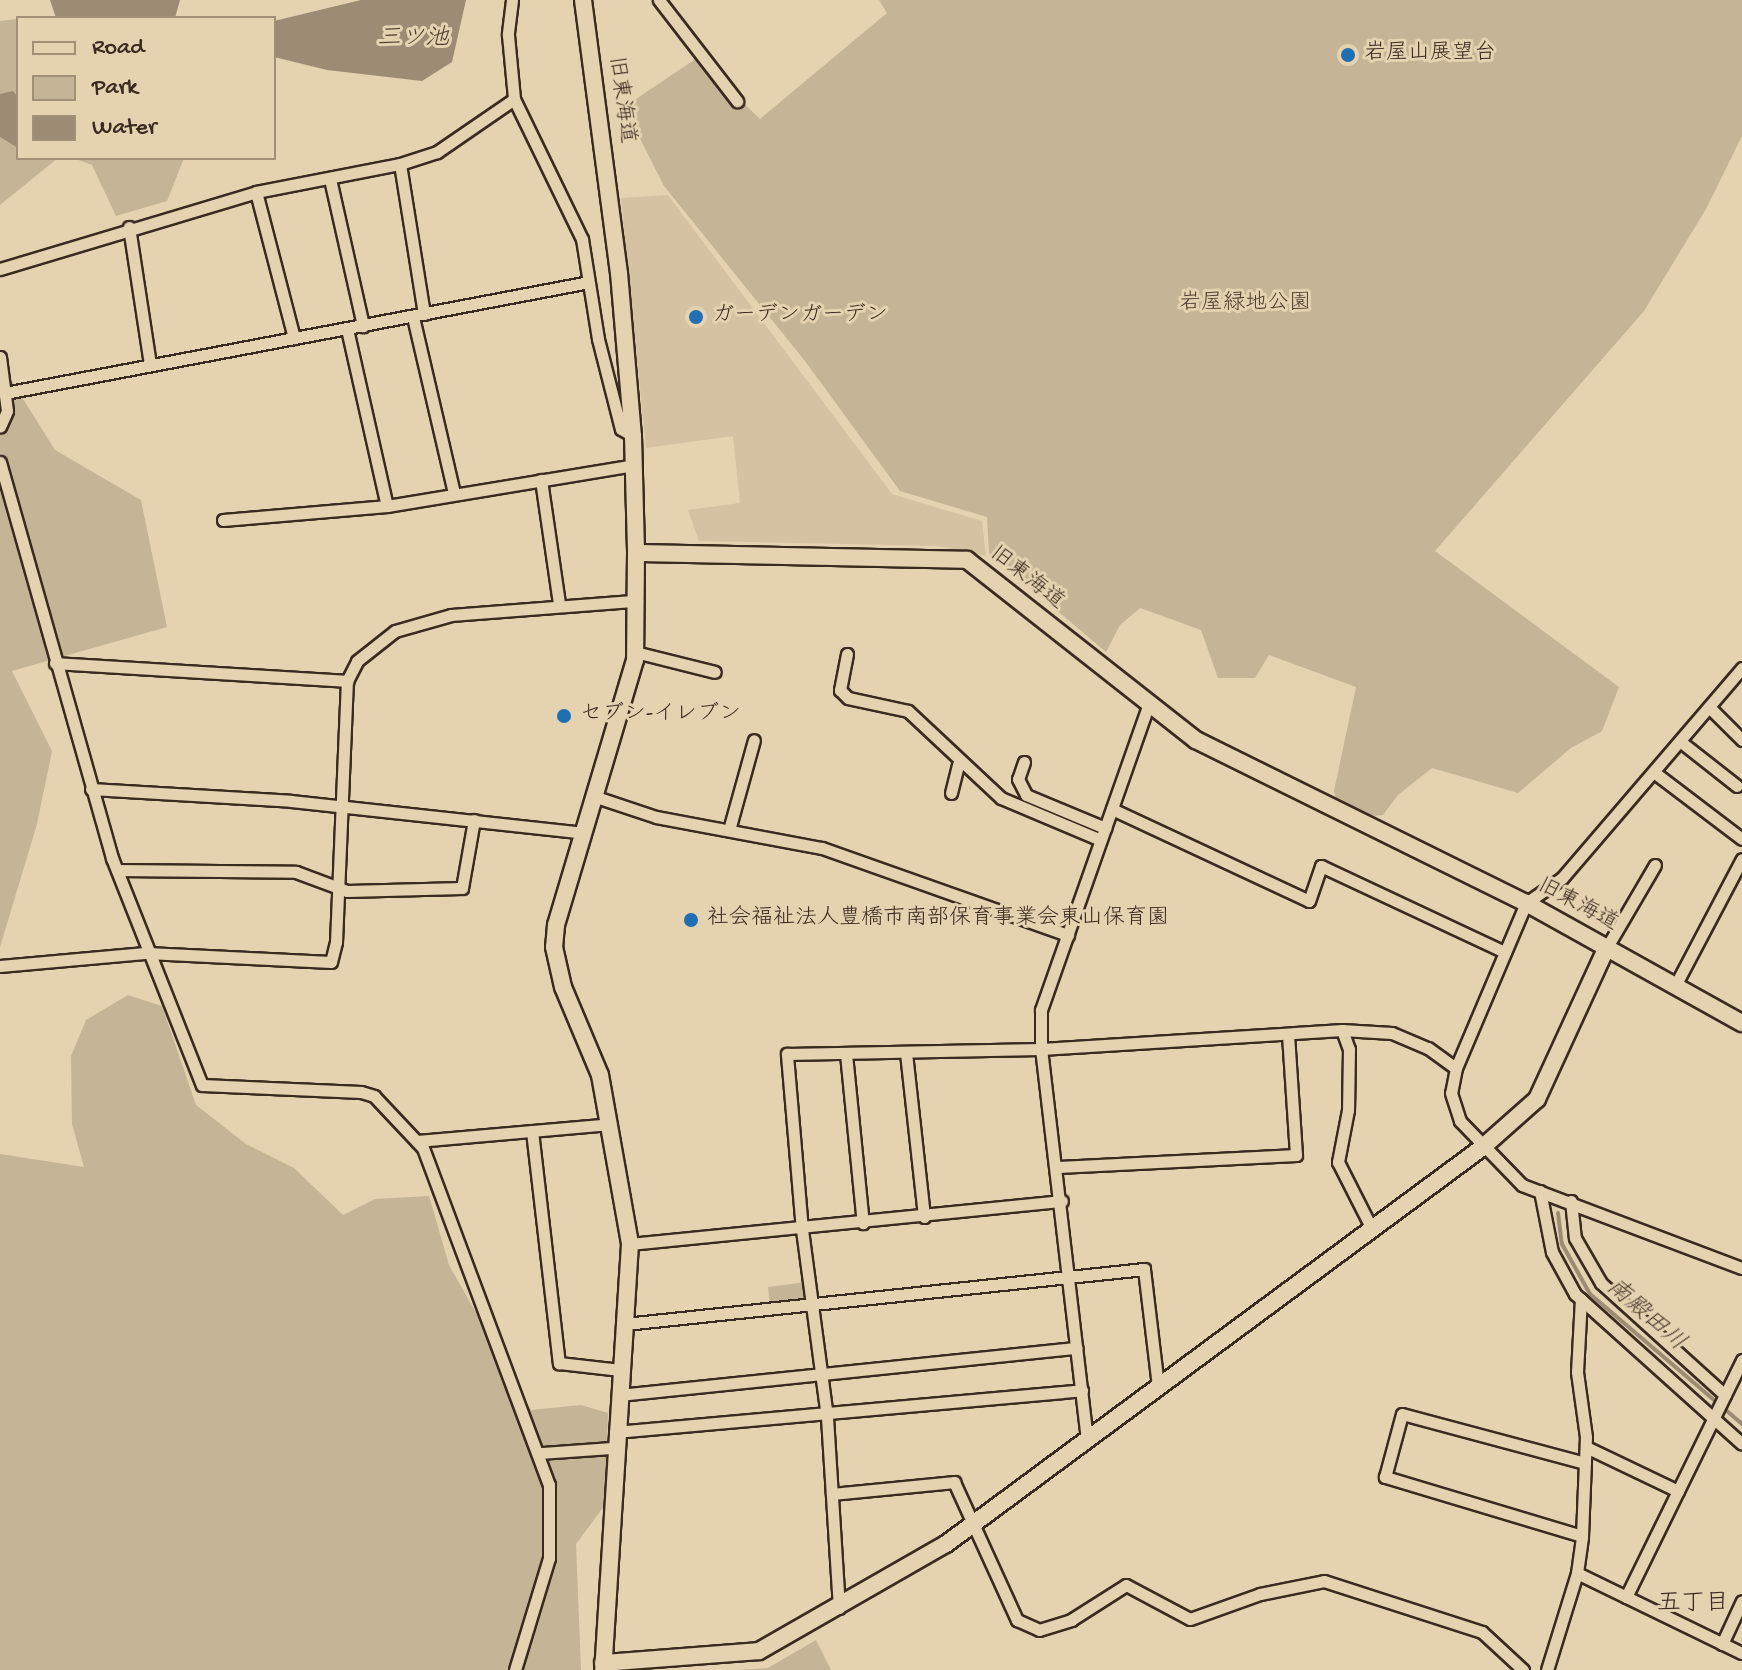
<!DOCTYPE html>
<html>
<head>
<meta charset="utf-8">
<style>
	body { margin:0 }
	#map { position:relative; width:1742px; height:1670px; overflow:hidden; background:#e5d2b0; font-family:"Gochi Hand","Klee One",sans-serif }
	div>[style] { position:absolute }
	.built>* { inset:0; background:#d5c2a2 }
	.green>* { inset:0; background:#c6b496 }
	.water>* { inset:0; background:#9d8c73 }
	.stream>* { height:4px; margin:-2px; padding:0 2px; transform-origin:2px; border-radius:2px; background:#9d8c73 }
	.roads { filter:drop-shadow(2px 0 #3b2a1e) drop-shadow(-2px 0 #3b2a1e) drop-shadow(0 2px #3b2a1e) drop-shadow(0 -2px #3b2a1e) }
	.street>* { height:11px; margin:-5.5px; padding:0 5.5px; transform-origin:5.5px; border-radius:5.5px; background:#e5d2b0 }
	.secondary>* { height:16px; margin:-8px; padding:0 8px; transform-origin:8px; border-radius:8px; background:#e5d2b0 }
	.dots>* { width:22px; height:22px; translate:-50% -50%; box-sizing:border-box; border:4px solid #e5d2b0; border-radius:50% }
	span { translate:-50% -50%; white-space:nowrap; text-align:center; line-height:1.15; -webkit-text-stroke:6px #e5d2b0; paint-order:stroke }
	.poi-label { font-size:22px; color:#3b2a1e }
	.left { translate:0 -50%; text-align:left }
	.street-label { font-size:22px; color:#3b2a1e }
	.park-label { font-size:22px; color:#503f30 }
	.water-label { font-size:24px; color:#4f3e2f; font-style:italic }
	.neighbourhood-label { font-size:24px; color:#3b2a1e }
	.legend { position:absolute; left:16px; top:16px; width:260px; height:144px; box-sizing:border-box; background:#e5d2b0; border:2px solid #a18f76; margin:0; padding:10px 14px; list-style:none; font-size:24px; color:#3b2a1e }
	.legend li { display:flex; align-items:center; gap:16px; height:40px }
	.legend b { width:40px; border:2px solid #a18f76 }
</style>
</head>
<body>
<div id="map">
	<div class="built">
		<i style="clip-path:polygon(668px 195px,892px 494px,982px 521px,986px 556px,938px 546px,699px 541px,688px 510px,740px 503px,733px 436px,646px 448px,621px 198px)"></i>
	</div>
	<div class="green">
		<i style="clip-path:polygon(879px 0,1742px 0,1742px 136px,1706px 209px,1644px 311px,1435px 551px,1619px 687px,1602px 731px,1571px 748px,1518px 793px,1432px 768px,1398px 795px,1383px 815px,1371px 816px,1336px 799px,1334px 791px,1356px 687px,1269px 655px,1255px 678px,1218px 678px,1201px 630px,1140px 608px,1120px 625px,1106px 652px,989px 553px,987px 517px,900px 491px,805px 361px,664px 186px,624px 107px,697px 58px,760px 119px,887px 13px)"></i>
		<i style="clip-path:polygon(18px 19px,18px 158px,58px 158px,0 205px,0 21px)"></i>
		<i style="clip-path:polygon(73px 158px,184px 158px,167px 201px,116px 216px,92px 165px)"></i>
		<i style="clip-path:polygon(0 362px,55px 450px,141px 500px,167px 627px,12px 671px,52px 751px,37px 824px,0 947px)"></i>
		<i style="clip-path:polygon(128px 995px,162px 1006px,196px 1105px,246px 1144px,294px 1168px,343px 1215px,375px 1199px,429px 1196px,449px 1265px,531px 1410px,581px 1405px,608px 1413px,605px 1505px,576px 1544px,581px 1670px,0 1670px,0 1154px,84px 1167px,72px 1124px,71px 1056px,86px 1020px)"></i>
		<i style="clip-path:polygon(806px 1282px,809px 1301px,770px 1305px,768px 1287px)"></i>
		<i style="clip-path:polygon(816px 1640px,831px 1670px,738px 1670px,768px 1668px)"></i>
	</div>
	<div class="water">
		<i style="clip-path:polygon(50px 0,180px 0,175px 18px,56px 18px)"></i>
		<i style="clip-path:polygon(361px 0,466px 0,452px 62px,422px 81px,327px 70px,274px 57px,274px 21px)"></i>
		<i style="clip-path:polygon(13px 91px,18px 97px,18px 148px,0 137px,0 94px)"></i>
	</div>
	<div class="stream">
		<i style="left:1558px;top:1213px;width:31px;rotate:83deg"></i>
		<i style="left:1562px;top:1244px;width:57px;rotate:60.8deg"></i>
		<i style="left:1590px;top:1294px;width:200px;rotate:40.5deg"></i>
	</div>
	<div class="roads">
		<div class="street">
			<i style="left:512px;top:0;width:35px;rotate:97deg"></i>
			<i style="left:508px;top:35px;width:64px;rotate:84.6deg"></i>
			<i style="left:514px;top:99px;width:156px;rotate:64.1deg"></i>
			<i style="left:582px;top:239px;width:101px;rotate:80.9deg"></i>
			<i style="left:598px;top:339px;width:93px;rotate:75.7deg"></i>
			<i style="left:621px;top:429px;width:14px;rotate:30deg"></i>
			<i style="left:659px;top:0;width:128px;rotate:52.3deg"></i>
			<i style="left:400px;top:164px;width:152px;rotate:80.9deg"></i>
			<i style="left:330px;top:179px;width:151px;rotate:77.3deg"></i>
			<i style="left:256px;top:192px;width:151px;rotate:75.4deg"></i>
			<i style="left:129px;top:227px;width:139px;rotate:81.3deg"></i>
			<i style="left:0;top:269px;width:267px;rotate:-16.7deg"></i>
			<i style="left:256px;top:192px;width:147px;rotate:-11deg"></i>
			<i style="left:400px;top:164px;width:39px;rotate:-18deg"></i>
			<i style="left:437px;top:152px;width:93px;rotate:-34.5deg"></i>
			<i style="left:413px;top:317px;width:181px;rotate:76.9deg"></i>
			<i style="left:347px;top:329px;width:181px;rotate:77.3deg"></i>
			<i style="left:0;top:357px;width:54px;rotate:82.6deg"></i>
			<i style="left:7px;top:411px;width:17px;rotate:114deg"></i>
			<i style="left:5px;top:393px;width:594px;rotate:-10.76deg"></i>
			<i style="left:0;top:462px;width:412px;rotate:74.2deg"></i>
			<i style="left:112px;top:858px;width:244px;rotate:68.4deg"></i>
			<i style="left:202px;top:1085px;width:159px;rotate:2.5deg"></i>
			<i style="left:361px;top:1092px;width:14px;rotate:17deg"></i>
			<i style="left:374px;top:1096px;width:71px;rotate:46.7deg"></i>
			<i style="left:423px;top:1148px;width:360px;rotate:69.5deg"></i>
			<i style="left:549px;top:1485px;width:73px;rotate:90deg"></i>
			<i style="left:549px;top:1558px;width:117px;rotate:106.9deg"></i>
			<i style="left:541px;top:480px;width:125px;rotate:81.7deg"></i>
			<i style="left:223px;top:520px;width:165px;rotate:-4.9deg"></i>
			<i style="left:387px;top:506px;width:250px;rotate:-9.4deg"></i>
			<i style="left:635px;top:652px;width:82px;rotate:14deg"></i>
			<i style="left:847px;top:654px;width:37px;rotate:101deg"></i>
			<i style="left:840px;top:690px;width:11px;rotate:45deg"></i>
			<i style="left:848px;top:698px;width:61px;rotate:12.2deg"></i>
			<i style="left:908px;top:711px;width:127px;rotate:43.1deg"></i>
			<i style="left:1001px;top:798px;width:108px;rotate:22.8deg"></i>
			<i style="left:55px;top:663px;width:293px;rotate:3.5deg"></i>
			<i style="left:1742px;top:668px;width:277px;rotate:130.6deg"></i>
			<i style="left:1562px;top:878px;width:44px;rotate:145.2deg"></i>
			<i style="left:1526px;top:903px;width:179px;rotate:113deg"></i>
			<i style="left:1456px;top:1068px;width:25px;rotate:101deg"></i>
			<i style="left:1451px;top:1093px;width:29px;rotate:72deg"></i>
			<i style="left:1460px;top:1121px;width:89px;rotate:45.9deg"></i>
			<i style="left:1522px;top:1185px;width:235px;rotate:20.7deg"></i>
			<i style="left:1709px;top:707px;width:47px;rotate:45deg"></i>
			<i style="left:1681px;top:742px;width:71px;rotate:38.2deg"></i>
			<i style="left:1024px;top:762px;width:18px;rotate:109deg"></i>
			<i style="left:1018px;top:779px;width:18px;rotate:63deg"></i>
			<i style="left:1026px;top:795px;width:86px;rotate:22.7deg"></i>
			<i style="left:1655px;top:773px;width:109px;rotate:37.2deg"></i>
			<i style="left:91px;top:789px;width:200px;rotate:3.4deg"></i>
			<i style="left:291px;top:801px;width:295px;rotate:6.2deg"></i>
			<i style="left:951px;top:793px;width:30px;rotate:-76deg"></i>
			<i style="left:596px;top:797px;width:63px;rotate:18.4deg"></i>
			<i style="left:656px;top:817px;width:169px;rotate:10.6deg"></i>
			<i style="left:822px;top:848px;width:261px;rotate:19.5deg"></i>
			<i style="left:1112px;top:809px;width:217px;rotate:25deg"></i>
			<i style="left:1309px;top:901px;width:37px;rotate:-71deg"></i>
			<i style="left:1321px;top:866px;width:203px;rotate:25.1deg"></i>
			<i style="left:729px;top:830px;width:93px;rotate:-74.5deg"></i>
			<i style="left:117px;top:870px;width:179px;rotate:0.6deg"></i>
			<i style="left:296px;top:872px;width:54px;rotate:20.4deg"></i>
			<i style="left:347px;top:891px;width:115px;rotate:-1.5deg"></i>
			<i style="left:462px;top:888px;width:69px;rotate:-80deg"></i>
			<i style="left:1607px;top:947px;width:95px;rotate:-59.7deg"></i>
			<i style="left:0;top:966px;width:148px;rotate:-5.1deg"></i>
			<i style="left:147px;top:953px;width:184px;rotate:2.8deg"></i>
			<i style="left:331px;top:962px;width:21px;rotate:-76deg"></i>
			<i style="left:336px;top:942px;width:261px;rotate:-87.6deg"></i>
			<i style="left:347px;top:681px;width:22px;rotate:-63deg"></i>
			<i style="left:357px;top:661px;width:48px;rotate:-38.3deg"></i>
			<i style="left:395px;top:631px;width:58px;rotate:-15.9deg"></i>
			<i style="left:451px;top:615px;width:185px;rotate:-4.4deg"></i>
			<i style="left:1676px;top:984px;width:141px;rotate:-62.2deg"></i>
			<i style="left:1342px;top:1030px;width:50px;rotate:3.4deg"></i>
			<i style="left:1392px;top:1033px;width:39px;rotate:23deg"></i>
			<i style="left:1428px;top:1048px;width:34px;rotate:36deg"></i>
			<i style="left:906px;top:1053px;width:165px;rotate:83.7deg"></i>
			<i style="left:846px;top:1054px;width:170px;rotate:84.3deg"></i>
			<i style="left:532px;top:1131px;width:234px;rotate:83.4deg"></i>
			<i style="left:559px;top:1363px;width:62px;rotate:6.4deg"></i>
			<i style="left:417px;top:1141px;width:194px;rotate:-5deg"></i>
			<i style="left:1059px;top:1167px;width:237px;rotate:-2.9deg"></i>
			<i style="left:1296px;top:1155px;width:121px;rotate:-93.8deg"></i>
			<i style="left:1540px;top:1191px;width:62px;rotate:78.9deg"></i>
			<i style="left:1552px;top:1252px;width:48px;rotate:61.3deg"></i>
			<i style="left:1575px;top:1294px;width:224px;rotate:41.9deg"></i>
			<i style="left:1571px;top:1201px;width:37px;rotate:84deg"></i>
			<i style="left:1575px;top:1238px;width:52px;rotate:60deg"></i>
			<i style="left:1601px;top:1283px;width:167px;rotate:42.1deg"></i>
			<i style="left:630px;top:1244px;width:434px;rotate:-5.7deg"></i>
			<i style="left:625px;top:1324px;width:522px;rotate:-6.05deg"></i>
			<i style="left:1144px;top:1269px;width:119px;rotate:83.2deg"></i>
			<i style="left:619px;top:1395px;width:460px;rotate:-5.9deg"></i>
			<i style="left:615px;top:1432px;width:469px;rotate:-5.1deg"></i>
			<i style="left:1087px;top:1440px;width:394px;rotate:-96.7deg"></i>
			<i style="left:1041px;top:1049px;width:39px;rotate:-90deg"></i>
			<i style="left:1041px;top:1010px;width:325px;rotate:-70.6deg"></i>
			<i style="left:1586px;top:1447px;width:102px;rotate:25.6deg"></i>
			<i style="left:541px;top:1453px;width:72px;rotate:-4deg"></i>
			<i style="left:832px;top:1494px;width:123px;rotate:-5.6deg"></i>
			<i style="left:954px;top:1482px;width:152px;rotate:65.5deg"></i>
			<i style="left:1017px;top:1620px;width:24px;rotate:24deg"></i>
			<i style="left:1039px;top:1630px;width:34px;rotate:-17deg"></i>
			<i style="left:1071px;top:1620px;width:65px;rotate:-32.5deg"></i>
			<i style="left:1126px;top:1585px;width:72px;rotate:28deg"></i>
			<i style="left:1190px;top:1619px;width:74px;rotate:-19.7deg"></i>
			<i style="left:1260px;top:1594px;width:65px;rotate:-11.5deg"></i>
			<i style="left:1324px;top:1581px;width:166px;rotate:17.9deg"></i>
			<i style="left:1482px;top:1632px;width:56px;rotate:42.8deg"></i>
			<i style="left:1582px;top:1536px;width:206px;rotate:-163.3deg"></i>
			<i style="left:1385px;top:1477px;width:65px;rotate:-74.9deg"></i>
			<i style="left:1402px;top:1414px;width:189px;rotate:15deg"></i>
			<i style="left:1577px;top:1573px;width:183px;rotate:25.9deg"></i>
			<i style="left:1626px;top:1597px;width:264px;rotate:-63.9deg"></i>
			<i style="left:839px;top:1608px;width:191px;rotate:-93.6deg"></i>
			<i style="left:827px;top:1417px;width:189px;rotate:-97.6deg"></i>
			<i style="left:802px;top:1230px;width:177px;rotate:-94.9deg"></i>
			<i style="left:787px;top:1054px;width:254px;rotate:-1.1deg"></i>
			<i style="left:1041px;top:1049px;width:302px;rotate:-3.6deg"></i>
			<i style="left:1342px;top:1030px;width:20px;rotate:70deg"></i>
			<i style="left:1349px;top:1049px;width:61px;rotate:90.9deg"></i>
			<i style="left:1348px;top:1110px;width:53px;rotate:100.9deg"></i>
			<i style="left:1338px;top:1162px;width:75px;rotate:63.1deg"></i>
			<i style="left:1722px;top:1644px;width:47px;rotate:-65.1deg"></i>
			<i style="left:1547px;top:1670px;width:102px;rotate:-72.8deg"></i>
			<i style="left:1577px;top:1573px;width:37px;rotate:-82deg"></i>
			<i style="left:1582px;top:1536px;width:99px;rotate:-87.7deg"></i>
			<i style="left:1586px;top:1437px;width:66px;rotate:-97.9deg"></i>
			<i style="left:1577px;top:1372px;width:73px;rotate:-86.9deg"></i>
		</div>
		<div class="secondary">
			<i style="left:583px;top:0;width:275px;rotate:82.5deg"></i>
			<i style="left:619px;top:273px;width:164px;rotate:85.1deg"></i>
			<i style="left:633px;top:436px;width:117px;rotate:88.5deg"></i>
			<i style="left:636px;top:553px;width:107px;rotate:90.5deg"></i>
			<i style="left:635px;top:660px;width:277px;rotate:106.6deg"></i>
			<i style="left:556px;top:925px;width:22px;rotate:95deg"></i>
			<i style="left:554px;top:947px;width:41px;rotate:77.3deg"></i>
			<i style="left:563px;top:987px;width:95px;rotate:67.2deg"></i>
			<i style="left:600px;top:1075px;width:172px;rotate:79.9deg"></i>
			<i style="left:630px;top:1244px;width:427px;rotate:93.6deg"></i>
			<i style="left:636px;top:553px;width:331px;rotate:1.2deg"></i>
			<i style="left:967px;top:560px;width:291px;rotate:38.2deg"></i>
			<i style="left:1196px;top:740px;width:368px;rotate:26.3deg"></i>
			<i style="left:1526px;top:903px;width:247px;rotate:29.1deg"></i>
			<i style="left:603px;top:1663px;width:156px;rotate:-4.4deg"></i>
			<i style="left:759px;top:1651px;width:215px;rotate:-29.8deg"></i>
			<i style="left:946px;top:1544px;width:668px;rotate:-36.48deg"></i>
			<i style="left:1483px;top:1147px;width:72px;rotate:-41.6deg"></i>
			<i style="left:1537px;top:1099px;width:167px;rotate:-65.3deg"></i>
		</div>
	</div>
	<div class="dots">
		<i style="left:1348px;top:55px;background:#1f6fb2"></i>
		<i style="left:696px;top:317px;background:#1f6fb2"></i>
		<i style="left:564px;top:716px;background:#1f6fb2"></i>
		<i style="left:691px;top:920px;background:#1f6fb2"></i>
	</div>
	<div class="poi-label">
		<span class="left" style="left:1364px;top:55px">岩屋山展望台</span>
		<span class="left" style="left:712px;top:317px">ガーデンガーデン</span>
		<span class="left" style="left:580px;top:716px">セブン-イレブン</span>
		<span class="left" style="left:707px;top:920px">社会福祉法人豊橋市南部保育事業会東山保育園</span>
	</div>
	<div class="street-label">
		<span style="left:620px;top:100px;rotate:82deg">旧東海道</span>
		<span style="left:1026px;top:579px;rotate:38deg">旧東海道</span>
		<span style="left:1577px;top:906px;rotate:28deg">旧東海道</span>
	</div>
	<div class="park-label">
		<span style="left:1245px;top:305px">岩屋緑地公園</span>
	</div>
	<div class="water-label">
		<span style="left:413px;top:40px">三ツ池</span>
		<span style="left:1645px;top:1316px;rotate:41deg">南殿田川</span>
	</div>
	<div class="neighbourhood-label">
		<span style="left:1693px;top:1605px">五丁目</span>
	</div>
	<ul class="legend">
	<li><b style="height:10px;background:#e5d2b0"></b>Road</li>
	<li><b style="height:22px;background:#c6b496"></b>Park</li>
	<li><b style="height:22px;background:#9d8c73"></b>Water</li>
	</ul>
</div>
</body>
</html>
